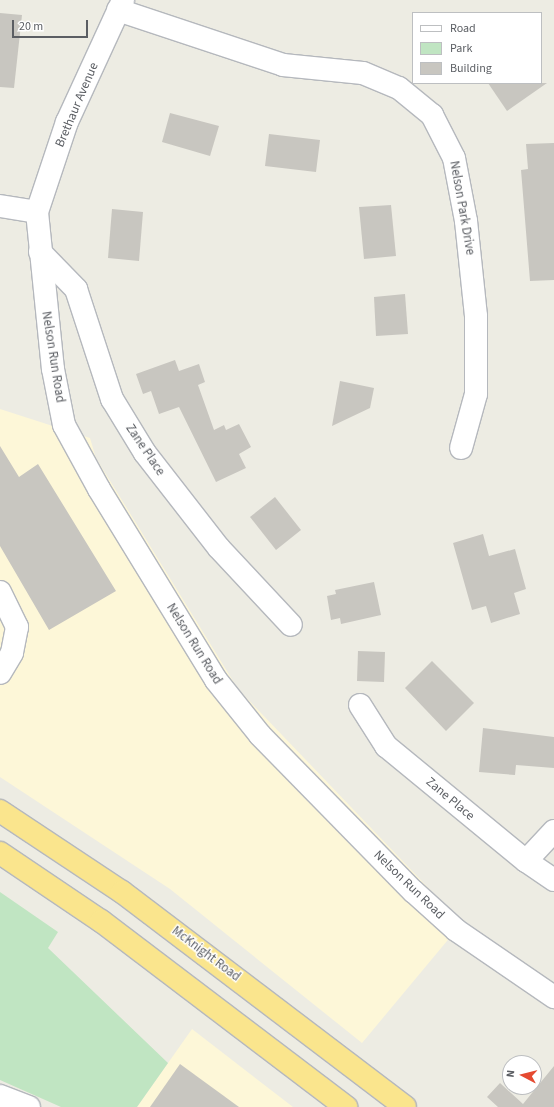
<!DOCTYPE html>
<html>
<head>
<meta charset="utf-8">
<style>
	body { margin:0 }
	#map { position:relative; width:554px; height:1107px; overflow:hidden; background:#edece3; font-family:"Source Sans 3",sans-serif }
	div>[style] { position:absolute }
	.commercial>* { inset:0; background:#fdf7d8 }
	.green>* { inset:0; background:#c0e5c2 }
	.building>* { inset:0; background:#c8c6c0 }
	.roads { filter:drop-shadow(1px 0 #b5b8bd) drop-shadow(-1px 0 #b5b8bd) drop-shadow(0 1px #b5b8bd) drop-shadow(0 -1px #b5b8bd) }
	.minor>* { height:22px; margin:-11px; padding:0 11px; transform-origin:11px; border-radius:11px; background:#fff }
	.highway>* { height:22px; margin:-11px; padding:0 11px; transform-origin:11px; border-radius:11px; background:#fae58d }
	span { translate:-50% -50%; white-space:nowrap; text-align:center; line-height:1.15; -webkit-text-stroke:3px #fff; paint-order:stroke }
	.street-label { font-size:13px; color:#5b5e63 }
	.legend { position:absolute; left:412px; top:12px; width:130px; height:72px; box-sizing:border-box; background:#fff; border:1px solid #bdbfc1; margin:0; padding:5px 7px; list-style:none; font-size:12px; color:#5b5e63 }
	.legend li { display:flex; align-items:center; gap:8px; height:20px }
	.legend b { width:20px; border:1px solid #bdbfc1 }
	.north { position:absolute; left:502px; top:1055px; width:40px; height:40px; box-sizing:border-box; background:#fff; border:1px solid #bdbfc1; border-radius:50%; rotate:277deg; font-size:11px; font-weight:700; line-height:16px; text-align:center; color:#5b5e63 }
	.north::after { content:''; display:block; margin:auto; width:14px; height:18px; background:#e54a31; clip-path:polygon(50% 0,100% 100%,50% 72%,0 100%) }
	.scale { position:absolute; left:12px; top:20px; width:76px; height:18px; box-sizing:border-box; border:2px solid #5b5e63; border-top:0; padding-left:5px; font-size:12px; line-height:14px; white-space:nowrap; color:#5b5e63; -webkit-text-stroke:3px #fff; paint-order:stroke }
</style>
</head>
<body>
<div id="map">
	<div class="commercial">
		<i style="clip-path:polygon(0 409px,90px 438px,96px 458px,238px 689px,462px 923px,362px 1043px,170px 889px,0 777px)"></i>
		<i style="clip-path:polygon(192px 1029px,293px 1107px,137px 1107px)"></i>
	</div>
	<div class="green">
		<i style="clip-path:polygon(0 892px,58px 932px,48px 948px,168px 1063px,137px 1107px,61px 1107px,0 1080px)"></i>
	</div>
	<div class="building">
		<i style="clip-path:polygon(0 13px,22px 15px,14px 88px,0 87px)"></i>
		<i style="clip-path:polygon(488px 83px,547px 83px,507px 111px)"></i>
		<i style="clip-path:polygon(170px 113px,219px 126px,210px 156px,162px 142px)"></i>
		<i style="clip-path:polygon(269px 134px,320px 140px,316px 172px,265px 166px)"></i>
		<i style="clip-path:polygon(554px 143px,554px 280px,530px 281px,521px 170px,528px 169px,526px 144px)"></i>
		<i style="clip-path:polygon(391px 205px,396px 256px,364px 259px,359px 207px)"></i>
		<i style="clip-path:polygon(112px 209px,143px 212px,139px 261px,108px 258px)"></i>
		<i style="clip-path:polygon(405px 294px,408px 334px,376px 336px,374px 297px)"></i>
		<i style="clip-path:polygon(175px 360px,179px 371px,199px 364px,205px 382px,198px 385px,214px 430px,224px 425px,226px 430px,239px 424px,251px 447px,239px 454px,246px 468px,216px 482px,179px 407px,159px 414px,151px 391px,143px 394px,136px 374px)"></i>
		<i style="clip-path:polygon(340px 381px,374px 388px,370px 408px,332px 426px)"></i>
		<i style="clip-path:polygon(0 446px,19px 477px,38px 464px,116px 591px,49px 630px,0 546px)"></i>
		<i style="clip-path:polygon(275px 497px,301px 530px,276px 550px,250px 517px)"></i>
		<i style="clip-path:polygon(483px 534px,489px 556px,515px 549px,526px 589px,514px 593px,520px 614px,491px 623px,486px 606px,472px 610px,453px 543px)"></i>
		<i style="clip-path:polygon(374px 582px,381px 615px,341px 624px,340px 618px,331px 620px,327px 596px,336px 594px,335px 590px)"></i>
		<i style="clip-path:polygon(358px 651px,385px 652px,384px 682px,357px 681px)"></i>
		<i style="clip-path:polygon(432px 661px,474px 703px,446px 731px,405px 688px)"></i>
		<i style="clip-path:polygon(483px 728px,554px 737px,554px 768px,516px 765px,515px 775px,479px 772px)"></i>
		<i style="clip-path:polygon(180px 1064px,239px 1107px,150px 1107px)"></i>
		<i style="clip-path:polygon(554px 1066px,554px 1107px,498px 1107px,487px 1097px,500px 1083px,523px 1104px)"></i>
	</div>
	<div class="roads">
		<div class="minor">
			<i style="left:118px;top:10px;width:174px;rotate:18.4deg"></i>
			<i style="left:283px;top:65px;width:80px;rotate:5.7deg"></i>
			<i style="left:363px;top:73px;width:39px;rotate:23deg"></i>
			<i style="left:399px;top:88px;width:43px;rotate:39.3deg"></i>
			<i style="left:432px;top:115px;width:48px;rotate:62.9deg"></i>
			<i style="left:454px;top:158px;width:64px;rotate:79.2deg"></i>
			<i style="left:466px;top:221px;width:96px;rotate:84deg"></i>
			<i style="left:476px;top:316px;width:78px;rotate:90deg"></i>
			<i style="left:476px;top:394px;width:56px;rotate:105.5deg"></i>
			<i style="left:0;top:206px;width:37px;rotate:9deg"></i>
			<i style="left:37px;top:212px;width:158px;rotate:84.2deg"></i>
			<i style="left:53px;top:369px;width:57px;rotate:78.9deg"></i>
			<i style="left:64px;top:425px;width:73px;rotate:61.3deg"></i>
			<i style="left:99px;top:489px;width:224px;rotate:58.5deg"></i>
			<i style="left:216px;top:680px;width:70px;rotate:51.3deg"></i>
			<i style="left:260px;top:735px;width:219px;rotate:45.6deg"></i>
			<i style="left:413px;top:891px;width:58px;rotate:42.2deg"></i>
			<i style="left:456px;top:930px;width:119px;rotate:34.4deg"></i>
			<i style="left:37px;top:212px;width:95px;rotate:-71.6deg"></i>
			<i style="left:67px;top:122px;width:134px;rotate:-65.3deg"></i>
			<i style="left:40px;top:252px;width:52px;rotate:45.8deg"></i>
			<i style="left:76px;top:289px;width:116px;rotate:71.9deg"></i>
			<i style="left:112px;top:399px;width:63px;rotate:58.6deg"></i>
			<i style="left:145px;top:453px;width:120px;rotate:52.1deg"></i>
			<i style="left:219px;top:548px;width:105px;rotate:46.9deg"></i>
			<i style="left:0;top:592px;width:39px;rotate:64deg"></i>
			<i style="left:17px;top:627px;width:26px;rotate:101deg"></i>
			<i style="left:12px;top:653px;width:23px;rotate:121deg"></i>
			<i style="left:360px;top:705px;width:49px;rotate:57.6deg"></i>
			<i style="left:386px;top:746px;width:181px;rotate:39.4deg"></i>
			<i style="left:526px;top:861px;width:34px;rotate:34deg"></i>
			<i style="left:526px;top:861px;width:41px;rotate:-47deg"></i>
			<i style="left:0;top:1096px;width:31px;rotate:21deg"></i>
		</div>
		<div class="highway">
			<i style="left:0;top:811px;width:146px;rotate:33.6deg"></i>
			<i style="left:122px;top:892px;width:355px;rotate:37.2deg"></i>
			<i style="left:0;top:853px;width:122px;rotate:34deg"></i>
			<i style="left:101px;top:921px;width:308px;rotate:37.2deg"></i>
		</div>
	</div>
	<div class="street-label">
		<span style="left:77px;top:105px;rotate:-67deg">Brethaur Avenue</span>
		<span style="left:462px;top:208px;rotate:80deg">Nelson Park Drive</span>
		<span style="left:53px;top:357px;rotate:81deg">Nelson Run Road</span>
		<span style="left:145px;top:450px;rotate:56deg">Zane Place</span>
		<span style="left:194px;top:644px;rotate:58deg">Nelson Run Road</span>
		<span style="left:450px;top:799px;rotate:40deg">Zane Place</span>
		<span style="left:409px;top:885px;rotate:44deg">Nelson Run Road</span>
		<span style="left:206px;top:954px;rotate:37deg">McKnight Road</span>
	</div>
	<ul class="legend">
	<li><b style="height:5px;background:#fff"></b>Road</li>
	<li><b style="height:11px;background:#c0e5c2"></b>Park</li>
	<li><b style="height:11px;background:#c8c6c0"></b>Building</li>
	</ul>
	<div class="north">N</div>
	<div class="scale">20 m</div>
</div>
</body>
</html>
